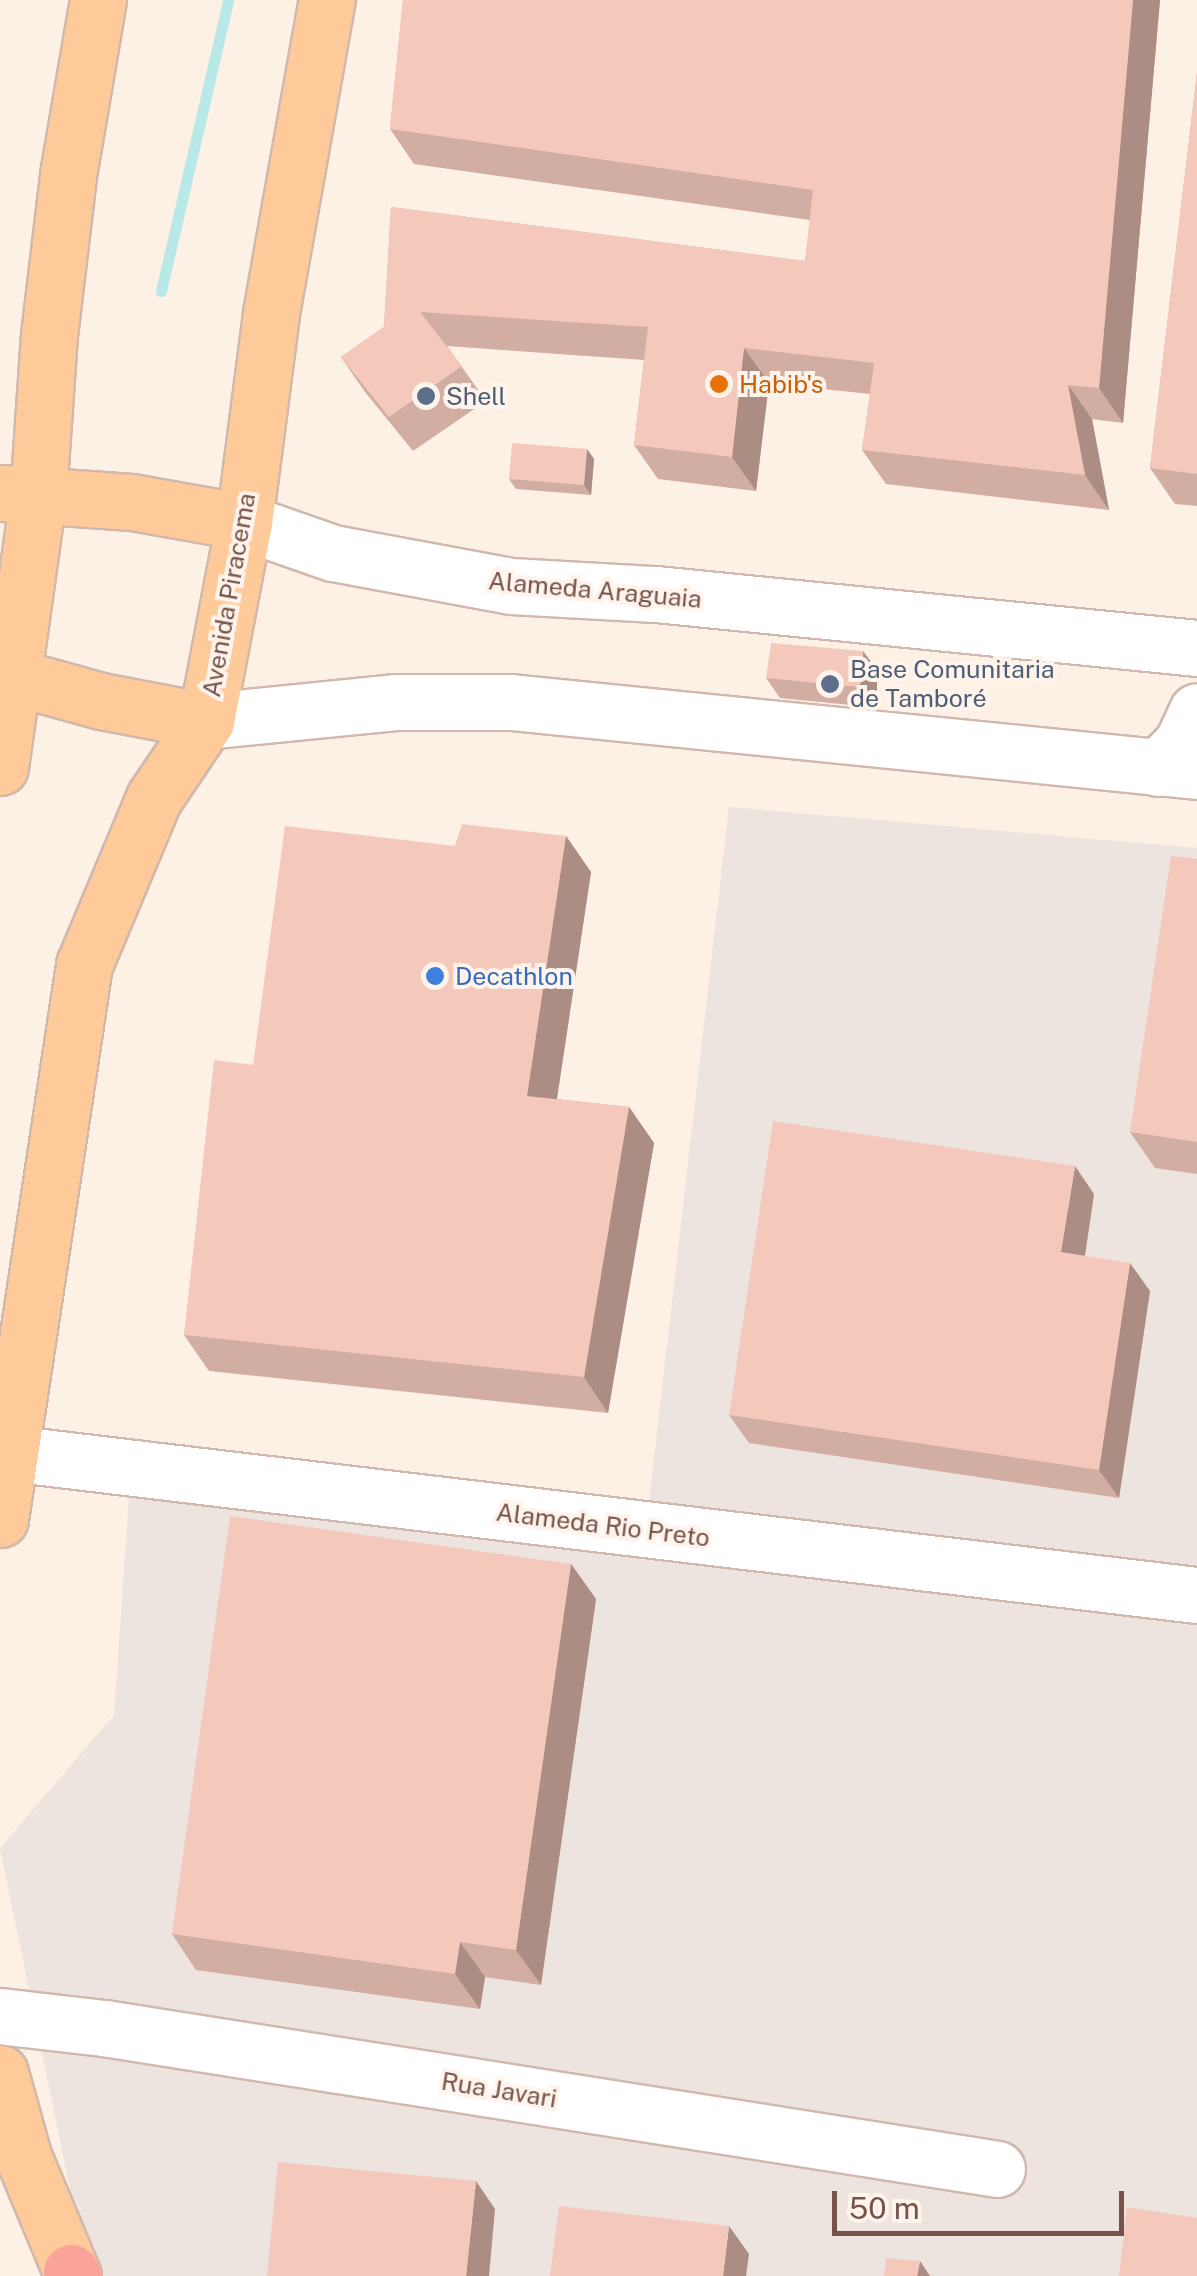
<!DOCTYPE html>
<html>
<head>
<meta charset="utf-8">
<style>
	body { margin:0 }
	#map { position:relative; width:1197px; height:2276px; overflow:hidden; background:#fdf0e4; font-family:"Public Sans",sans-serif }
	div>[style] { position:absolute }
	.industrial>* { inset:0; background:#ede3df }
	.stream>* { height:11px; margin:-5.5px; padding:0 5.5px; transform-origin:5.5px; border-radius:5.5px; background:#b8e8e8 }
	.roads { filter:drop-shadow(2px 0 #d1b8ac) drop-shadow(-2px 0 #d1b8ac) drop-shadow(0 2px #d1b8ac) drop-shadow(0 -2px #d1b8ac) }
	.minor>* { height:55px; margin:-27.5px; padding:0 27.5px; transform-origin:27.5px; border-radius:27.5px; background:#fff }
	.major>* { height:55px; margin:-27.5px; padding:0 27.5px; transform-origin:27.5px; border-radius:27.5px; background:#ffca9a }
	.highway>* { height:55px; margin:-27.5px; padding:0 27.5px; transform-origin:27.5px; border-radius:27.5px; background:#faa398 }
	.wall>* { inset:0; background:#d2ada1 }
	.shaded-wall>* { inset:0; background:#ab8d83 }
	.building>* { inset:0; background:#f4c9bb }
	.dots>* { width:28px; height:28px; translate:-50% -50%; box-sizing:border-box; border:5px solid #fff4ec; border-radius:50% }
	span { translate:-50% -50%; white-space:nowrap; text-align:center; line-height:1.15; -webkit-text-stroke:8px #fff4ec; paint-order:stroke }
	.food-label { font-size:25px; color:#c56008 }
	.left { translate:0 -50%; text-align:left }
	.service-label { font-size:25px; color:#4e5e75 }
	.street-label { font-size:25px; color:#775248 }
	.shop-label { font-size:25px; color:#366cbe }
	.scale { position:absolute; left:832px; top:2191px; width:292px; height:45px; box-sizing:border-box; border:5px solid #775248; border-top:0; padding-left:12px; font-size:30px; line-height:35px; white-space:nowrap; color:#775248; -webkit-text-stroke:8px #fff4ec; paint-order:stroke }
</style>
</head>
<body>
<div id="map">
	<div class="industrial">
		<i style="clip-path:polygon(729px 807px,1197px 848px,1197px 2276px,100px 2276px,71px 2194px,0 1848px,114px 1715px,130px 1484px,643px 1554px)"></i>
	</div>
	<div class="stream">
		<i style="left:161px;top:291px;width:299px;rotate:-77deg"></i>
	</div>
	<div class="roads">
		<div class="minor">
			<i style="left:244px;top:522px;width:94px;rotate:19.2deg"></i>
			<i style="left:333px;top:553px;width:181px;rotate:10.5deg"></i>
			<i style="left:511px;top:586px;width:145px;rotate:3.2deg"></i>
			<i style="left:656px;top:594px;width:544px;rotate:5.7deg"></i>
			<i style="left:206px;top:721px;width:190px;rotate:-5.7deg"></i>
			<i style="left:395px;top:702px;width:116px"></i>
			<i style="left:511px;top:702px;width:689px;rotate:5.74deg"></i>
			<i style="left:1158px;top:768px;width:35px;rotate:-46deg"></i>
			<i style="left:1182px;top:743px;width:35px;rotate:-65deg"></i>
			<i style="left:9px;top:1453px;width:1196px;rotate:6.82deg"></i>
			<i style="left:0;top:2016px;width:105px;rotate:6.6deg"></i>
			<i style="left:104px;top:2028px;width:904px;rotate:8.97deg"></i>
		</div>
		<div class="major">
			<i style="left:3px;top:493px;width:129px;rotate:4deg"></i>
			<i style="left:132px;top:502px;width:114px;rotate:10.1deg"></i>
			<i style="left:0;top:673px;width:105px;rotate:15.5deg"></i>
			<i style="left:101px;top:701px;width:107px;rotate:10.8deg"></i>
			<i style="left:0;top:767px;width:274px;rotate:-82deg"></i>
			<i style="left:38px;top:496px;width:161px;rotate:-86.1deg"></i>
			<i style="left:49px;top:335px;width:161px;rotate:-83.2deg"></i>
			<i style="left:68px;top:175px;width:178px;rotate:-80.3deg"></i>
			<i style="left:0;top:1519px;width:560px;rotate:-81.38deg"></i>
			<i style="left:84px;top:965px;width:181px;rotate:-67.3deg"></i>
			<i style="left:154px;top:798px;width:93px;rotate:-56deg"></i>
			<i style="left:206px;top:721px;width:203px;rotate:-79.2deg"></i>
			<i style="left:244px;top:522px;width:211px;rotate:-82.6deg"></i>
			<i style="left:271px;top:313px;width:318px;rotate:-79.9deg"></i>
			<i style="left:0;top:2073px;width:86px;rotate:74.5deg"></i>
			<i style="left:23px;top:2156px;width:130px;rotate:67.4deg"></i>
		</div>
		<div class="highway">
			<i style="left:71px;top:2272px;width:4px;rotate:63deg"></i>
		</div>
	</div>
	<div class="wall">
		<i style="clip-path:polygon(403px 0,1160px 0,1123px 423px,1092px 419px,1109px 510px,886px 484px,862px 450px,870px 394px,769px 383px,756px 491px,658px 479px,634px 445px,644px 360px,447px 346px,486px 401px,413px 451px,365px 392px,341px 357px,384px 327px,391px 207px,805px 261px,810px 220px,414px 164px,390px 129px)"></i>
		<i style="clip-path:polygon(1197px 73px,1197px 506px,1175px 504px,1150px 468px)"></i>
		<i style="clip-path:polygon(587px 449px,594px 459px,591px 495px,516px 489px,509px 479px)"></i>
		<i style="clip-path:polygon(877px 670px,877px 697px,871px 707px,780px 698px,766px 678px)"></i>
		<i style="clip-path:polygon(566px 836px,591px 872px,557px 1099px,629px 1107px,654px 1143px,608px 1413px,209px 1371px,184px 1335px,253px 1065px,455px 846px)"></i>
		<i style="clip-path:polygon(1197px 859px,1197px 1174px,1155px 1168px,1130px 1132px)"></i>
		<i style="clip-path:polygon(1094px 1194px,1085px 1256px,1150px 1291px,1119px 1498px,749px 1443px,729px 1415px)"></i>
		<i style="clip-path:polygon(571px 1564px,596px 1599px,541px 1985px,485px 1977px,480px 2009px,196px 1970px,172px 1934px)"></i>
	</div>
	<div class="shaded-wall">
		<i style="clip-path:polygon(1133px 0,1160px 0,1123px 423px,1099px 388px)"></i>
		<i style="clip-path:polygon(744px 348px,769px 383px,756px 491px,732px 457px)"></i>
		<i style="clip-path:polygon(1068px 385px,1092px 419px,1109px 510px,1085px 475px)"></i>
		<i style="clip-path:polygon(587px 449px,594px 459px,591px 495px,584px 485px)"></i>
		<i style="clip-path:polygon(863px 651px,877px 670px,877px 697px,871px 707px,858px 687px)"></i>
		<i style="clip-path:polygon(566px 836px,591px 872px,552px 1131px,527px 1096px)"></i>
		<i style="clip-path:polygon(629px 1107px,654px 1143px,608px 1413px,584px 1377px)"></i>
		<i style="clip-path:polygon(1075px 1166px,1094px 1194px,1081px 1280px,1061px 1252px)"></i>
		<i style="clip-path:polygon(1130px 1263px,1150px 1291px,1119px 1498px,1099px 1470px)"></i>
		<i style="clip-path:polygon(571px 1564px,596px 1599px,541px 1985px,516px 1950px)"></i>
		<i style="clip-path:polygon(460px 1942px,485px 1977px,480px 2009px,455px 1974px)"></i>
		<i style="clip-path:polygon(476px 2181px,495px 2209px,489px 2276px,466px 2276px)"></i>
		<i style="clip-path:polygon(729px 2226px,749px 2254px,746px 2276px,723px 2276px)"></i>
		<i style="clip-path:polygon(920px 2261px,930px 2276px,917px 2276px)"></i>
	</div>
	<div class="building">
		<i style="clip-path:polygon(403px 0,1133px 0,1099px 388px,1068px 385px,1085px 475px,862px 450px,874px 363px,744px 348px,732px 457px,634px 445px,648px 327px,420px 312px,462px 366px,389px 417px,341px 357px,384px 327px,391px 207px,805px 261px,813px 190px,390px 129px)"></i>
		<i style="clip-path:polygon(1197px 73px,1197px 474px,1150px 468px)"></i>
		<i style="clip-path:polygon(512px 443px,587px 449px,584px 485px,509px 479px)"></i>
		<i style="clip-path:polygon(771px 643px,863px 651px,864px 678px,858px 687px,766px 678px)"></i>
		<i style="clip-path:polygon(462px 824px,566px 836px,527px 1096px,629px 1107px,584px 1377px,184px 1335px,214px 1060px,253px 1065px,285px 826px,455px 846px)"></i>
		<i style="clip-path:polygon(1171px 856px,1197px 859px,1197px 1142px,1130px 1132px)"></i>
		<i style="clip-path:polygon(773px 1121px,1075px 1166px,1061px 1252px,1130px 1263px,1099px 1470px,729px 1415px)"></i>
		<i style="clip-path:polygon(230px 1516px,571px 1564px,516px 1950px,460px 1942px,455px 1974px,172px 1934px)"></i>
		<i style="clip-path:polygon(278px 2162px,476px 2181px,466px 2276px,267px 2276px)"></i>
		<i style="clip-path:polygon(559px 2206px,729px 2226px,723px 2276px,550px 2276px)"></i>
		<i style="clip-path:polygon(1127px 2207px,1197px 2218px,1197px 2276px,1119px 2276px)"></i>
		<i style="clip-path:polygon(886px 2258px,920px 2261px,917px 2276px,884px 2276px)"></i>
	</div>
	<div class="dots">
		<i style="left:719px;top:384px;background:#e8710a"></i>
		<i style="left:426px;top:396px;background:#5c6f8a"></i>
		<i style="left:830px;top:684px;background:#5c6f8a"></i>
		<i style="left:435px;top:976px;background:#3f7fe0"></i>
	</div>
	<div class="food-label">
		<span class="left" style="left:739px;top:384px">Habib's</span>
	</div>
	<div class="service-label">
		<span class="left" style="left:446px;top:396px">Shell</span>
		<span class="left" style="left:850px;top:684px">Base Comunitaria<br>de Tamboré</span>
	</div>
	<div class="street-label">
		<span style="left:595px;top:590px;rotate:5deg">Alameda Araguaia</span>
		<span style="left:229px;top:595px;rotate:-80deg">Avenida Piracema</span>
		<span style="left:603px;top:1525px;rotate:7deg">Alameda Rio Preto</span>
		<span style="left:499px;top:2090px;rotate:9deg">Rua Javari</span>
	</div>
	<div class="shop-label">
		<span class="left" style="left:455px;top:976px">Decathlon</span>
	</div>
	<div class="scale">50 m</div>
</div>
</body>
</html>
